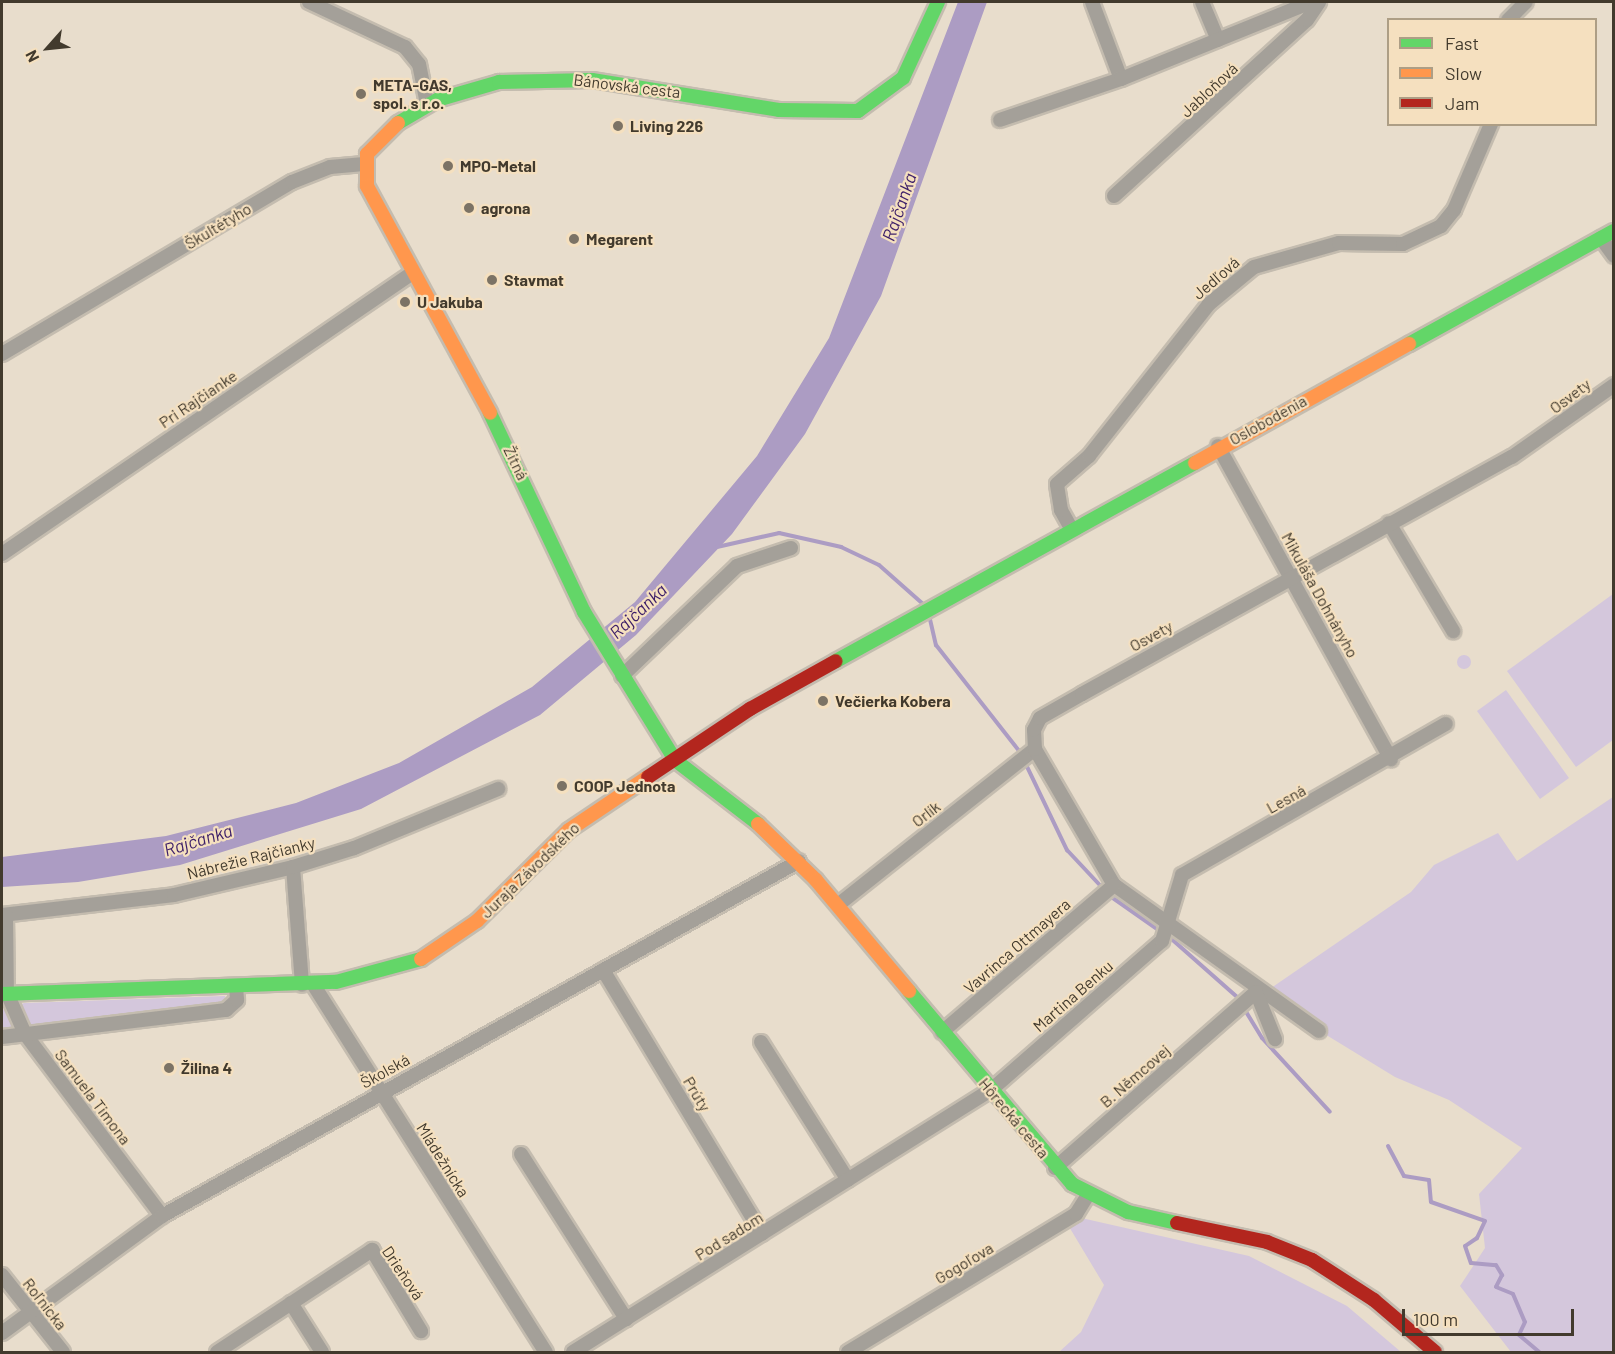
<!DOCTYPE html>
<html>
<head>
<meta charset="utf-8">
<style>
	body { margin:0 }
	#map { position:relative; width:1615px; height:1354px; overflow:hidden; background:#e8ddcc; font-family:Barlow,sans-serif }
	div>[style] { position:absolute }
	.green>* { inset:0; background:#d4c7dc }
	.round { border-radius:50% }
	.water>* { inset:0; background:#ac9cc3 }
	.stream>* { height:4px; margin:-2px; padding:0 2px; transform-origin:2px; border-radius:2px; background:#ac9cc3 }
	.roads { filter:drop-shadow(2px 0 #c4bcaf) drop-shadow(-2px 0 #c4bcaf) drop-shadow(0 2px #c4bcaf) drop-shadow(0 -2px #c4bcaf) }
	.street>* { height:14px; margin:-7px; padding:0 7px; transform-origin:7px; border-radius:7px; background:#a4a099 }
	.fast>* { height:14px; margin:-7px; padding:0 7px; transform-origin:7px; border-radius:7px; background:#63d668 }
	.slow>* { height:14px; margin:-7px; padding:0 7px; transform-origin:7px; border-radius:7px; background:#ff974d }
	.jam>* { height:14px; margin:-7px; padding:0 7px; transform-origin:7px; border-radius:7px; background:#b3261e }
	.dots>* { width:16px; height:16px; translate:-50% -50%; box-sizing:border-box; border:3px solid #f5e0bf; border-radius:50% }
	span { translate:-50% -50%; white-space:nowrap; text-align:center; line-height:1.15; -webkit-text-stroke:4.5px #f5e0bf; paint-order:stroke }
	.poi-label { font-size:16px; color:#423a2d; font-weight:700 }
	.left { translate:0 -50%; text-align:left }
	.street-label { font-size:16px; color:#423a2d }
	.water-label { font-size:18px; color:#3b1d68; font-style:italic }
	.frame { position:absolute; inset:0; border:3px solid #423a2d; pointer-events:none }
	.legend { position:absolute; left:1387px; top:18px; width:210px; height:108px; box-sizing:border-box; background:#f5e0bf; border:2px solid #ad9e85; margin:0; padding:8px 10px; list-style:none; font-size:18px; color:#423a2d }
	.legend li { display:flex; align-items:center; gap:12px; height:30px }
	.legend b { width:30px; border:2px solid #ad9e85 }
	.north { position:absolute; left:18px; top:18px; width:60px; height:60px; -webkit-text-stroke:4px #f5e0bf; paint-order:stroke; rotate:243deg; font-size:16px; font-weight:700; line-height:24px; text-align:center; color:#423a2d }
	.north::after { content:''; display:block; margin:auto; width:21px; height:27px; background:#423a2d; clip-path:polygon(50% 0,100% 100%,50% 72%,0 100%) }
	.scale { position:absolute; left:1402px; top:1309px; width:172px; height:27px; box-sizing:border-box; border:3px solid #423a2d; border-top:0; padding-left:8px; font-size:18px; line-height:21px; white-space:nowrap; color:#423a2d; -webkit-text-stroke:4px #f5e0bf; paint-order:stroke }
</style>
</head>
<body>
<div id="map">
	<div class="green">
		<i style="clip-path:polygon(1613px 594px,1613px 740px,1576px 767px,1507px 671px)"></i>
		<i class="round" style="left:1457px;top:655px;width:14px;height:14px"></i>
		<i style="clip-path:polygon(1506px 690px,1569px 778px,1540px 799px,1477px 711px)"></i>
		<i style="clip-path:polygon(1613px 797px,1613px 1352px,1511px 1352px,1460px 1286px,1485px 1248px,1479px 1194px,1522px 1148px,1449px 1100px,1395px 1077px,1261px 995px,1411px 892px,1434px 865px,1498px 833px,1517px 861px)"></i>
		<i style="clip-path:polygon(225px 996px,225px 1005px,2px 1032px,2px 1008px,6px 1012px,24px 1003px)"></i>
		<i style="clip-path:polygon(1077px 1217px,1249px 1256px,1347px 1306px,1401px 1352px,1059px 1352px,1081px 1332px,1104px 1285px,1068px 1225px)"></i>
	</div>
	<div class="water">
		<i style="clip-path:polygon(958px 2px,987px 2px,881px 296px,805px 434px,732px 534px,636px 635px,540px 715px,361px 809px,180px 865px,78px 882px,2px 887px,2px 857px,166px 836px,296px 803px,399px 763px,532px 687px,635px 602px,757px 456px,829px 338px)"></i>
	</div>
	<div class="stream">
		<i style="left:717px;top:547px;width:64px;rotate:-12.7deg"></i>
		<i style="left:779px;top:533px;width:64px;rotate:12.7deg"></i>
		<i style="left:841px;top:547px;width:42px;rotate:25.3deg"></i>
		<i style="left:879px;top:565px;width:60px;rotate:41.6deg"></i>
		<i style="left:929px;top:615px;width:31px;rotate:77deg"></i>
		<i style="left:936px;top:645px;width:136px;rotate:51.9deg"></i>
		<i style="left:1020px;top:752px;width:109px;rotate:64.4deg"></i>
		<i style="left:1067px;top:850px;width:63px;rotate:46.9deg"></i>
		<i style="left:1110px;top:896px;width:61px;rotate:35deg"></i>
		<i style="left:1167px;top:935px;width:94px;rotate:41.5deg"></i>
		<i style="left:1237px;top:997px;width:48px;rotate:58.6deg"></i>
		<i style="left:1262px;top:1038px;width:100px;rotate:47.4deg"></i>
		<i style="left:1388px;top:1146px;width:34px;rotate:62deg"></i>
		<i style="left:1404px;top:1176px;width:25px;rotate:9deg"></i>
		<i style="left:1429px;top:1180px;width:22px;rotate:85deg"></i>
		<i style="left:1431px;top:1202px;width:57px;rotate:19.4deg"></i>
		<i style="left:1485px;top:1221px;width:19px;rotate:115deg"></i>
		<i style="left:1477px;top:1238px;width:14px;rotate:146deg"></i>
		<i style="left:1465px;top:1246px;width:18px;rotate:71deg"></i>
		<i style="left:1471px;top:1263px;width:25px;rotate:5deg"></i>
		<i style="left:1496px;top:1265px;width:12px;rotate:59deg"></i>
		<i style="left:1502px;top:1275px;width:13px;rotate:117deg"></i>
		<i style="left:1496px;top:1287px;width:18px;rotate:22deg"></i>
		<i style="left:1513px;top:1294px;width:30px;rotate:67deg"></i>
		<i style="left:1525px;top:1322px;width:14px;rotate:115deg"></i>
		<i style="left:1519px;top:1335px;width:26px;rotate:40deg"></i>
	</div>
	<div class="roads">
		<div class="street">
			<i style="left:309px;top:2px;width:106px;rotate:25.1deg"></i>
			<i style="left:405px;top:47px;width:22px;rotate:51deg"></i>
			<i style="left:419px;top:64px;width:41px;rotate:78.7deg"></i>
			<i style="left:1092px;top:2px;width:82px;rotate:69.4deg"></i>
			<i style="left:1202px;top:2px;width:41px;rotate:67.2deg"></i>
			<i style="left:1508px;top:20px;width:25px;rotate:-45deg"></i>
			<i style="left:1000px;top:120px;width:128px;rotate:-18.7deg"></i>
			<i style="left:1121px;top:79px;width:206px;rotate:-22deg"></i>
			<i style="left:1114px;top:196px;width:261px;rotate:-42.4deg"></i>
			<i style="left:1307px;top:20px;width:22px;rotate:-56deg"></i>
			<i style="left:1601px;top:238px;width:22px;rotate:54deg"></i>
			<i style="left:2px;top:354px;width:337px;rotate:-30.7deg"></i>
			<i style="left:292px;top:182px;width:41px;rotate:-21.5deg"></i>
			<i style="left:330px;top:167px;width:34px;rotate:-5deg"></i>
			<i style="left:1218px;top:446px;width:358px;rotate:61.1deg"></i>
			<i style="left:1389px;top:523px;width:126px;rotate:59.3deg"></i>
			<i style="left:1072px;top:530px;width:23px;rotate:-119deg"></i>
			<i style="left:1061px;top:510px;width:26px;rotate:-99deg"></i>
			<i style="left:1057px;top:484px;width:43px;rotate:-41.2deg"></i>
			<i style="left:1089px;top:456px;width:194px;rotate:-51.7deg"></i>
			<i style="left:1209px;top:304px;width:58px;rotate:-39.4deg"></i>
			<i style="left:1254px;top:267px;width:88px;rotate:-15.8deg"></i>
			<i style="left:1339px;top:243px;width:64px;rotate:0.9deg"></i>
			<i style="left:1403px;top:244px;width:42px;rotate:-25.3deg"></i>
			<i style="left:1441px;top:226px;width:21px;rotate:-51deg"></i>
			<i style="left:1454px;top:210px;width:94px;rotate:-66.7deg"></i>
			<i style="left:2px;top:554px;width:498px;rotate:-34.4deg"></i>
			<i style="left:622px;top:676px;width:159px;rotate:-43.7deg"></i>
			<i style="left:737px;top:566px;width:57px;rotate:-18.4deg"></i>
			<i style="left:293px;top:867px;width:118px;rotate:85.6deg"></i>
			<i style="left:838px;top:905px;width:251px;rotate:-38.4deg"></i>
			<i style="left:2px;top:915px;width:173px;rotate:-6.6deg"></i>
			<i style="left:174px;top:895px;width:122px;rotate:-13.2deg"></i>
			<i style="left:293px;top:867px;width:64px;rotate:-17.3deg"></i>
			<i style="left:354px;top:848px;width:156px;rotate:-22.3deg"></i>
			<i style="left:6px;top:916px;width:77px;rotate:89.3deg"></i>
			<i style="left:7px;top:993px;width:45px;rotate:66.3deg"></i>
			<i style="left:25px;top:1034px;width:228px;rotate:53deg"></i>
			<i style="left:603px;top:970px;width:308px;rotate:58.9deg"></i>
			<i style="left:313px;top:984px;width:436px;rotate:57.7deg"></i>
			<i style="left:1319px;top:1031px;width:252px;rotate:-144.5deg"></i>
			<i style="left:1114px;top:885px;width:157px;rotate:-120.2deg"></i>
			<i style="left:1035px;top:749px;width:19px;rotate:-93deg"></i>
			<i style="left:1034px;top:730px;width:13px;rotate:-63deg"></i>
			<i style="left:1040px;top:718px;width:48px;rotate:-29.7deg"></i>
			<i style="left:1082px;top:694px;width:491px;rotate:-28.9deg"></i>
			<i style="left:1512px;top:457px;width:125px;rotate:-35.2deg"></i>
			<i style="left:942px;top:1032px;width:226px;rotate:-40.5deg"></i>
			<i style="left:2px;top:1037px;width:226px;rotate:-6.9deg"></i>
			<i style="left:226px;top:1010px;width:15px;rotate:-42deg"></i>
			<i style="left:237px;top:1000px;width:13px;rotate:-94deg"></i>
			<i style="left:761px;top:1042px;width:163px;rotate:57.8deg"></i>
			<i style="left:521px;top:1154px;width:196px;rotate:57.5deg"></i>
			<i style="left:1055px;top:1168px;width:267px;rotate:-41.2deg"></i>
			<i style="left:1256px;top:992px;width:51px;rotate:68deg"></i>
			<i style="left:2px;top:1275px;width:98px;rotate:51.6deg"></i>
			<i style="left:291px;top:1303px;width:58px;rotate:57.7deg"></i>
			<i style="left:2px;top:1333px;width:198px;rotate:-36.2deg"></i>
			<i style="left:162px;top:1216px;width:729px;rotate:-29.13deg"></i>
			<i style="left:217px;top:1352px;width:186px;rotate:-33.3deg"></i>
			<i style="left:372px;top:1250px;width:95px;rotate:58.8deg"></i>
			<i style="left:573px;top:1352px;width:493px;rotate:-32.1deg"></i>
			<i style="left:991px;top:1090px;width:227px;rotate:-41.1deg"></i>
			<i style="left:1162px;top:941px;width:69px;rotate:-73.1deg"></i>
			<i style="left:1182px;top:875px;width:304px;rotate:-29.8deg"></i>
			<i style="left:848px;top:1352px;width:267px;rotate:-31.2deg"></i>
			<i style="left:1076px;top:1214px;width:22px;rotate:-58deg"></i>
		</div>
		<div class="fast">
			<i style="left:398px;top:123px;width:45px;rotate:-30.5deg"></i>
			<i style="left:437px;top:100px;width:65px;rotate:-16.2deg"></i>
			<i style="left:499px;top:82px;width:93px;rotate:-1.2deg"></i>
			<i style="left:592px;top:80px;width:189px;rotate:9.1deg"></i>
			<i style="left:779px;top:110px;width:79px;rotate:0.7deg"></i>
			<i style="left:858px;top:111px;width:56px;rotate:-36.3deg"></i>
			<i style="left:903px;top:78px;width:84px;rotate:-65.3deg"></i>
			<i style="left:1409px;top:344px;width:234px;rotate:-28.9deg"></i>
			<i style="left:490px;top:413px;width:220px;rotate:64.7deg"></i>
			<i style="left:584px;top:612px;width:174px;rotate:58.4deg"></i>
			<i style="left:675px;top:760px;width:105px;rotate:37.6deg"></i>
			<i style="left:836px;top:661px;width:410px;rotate:-28.9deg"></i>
			<i style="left:909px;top:991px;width:253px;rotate:49.8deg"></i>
			<i style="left:1072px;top:1184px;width:63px;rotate:26.6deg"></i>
			<i style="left:1128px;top:1212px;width:50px;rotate:12.7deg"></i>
			<i style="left:2px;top:994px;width:334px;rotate:-2.1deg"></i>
			<i style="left:336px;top:982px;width:88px;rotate:-15.1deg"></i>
		</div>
		<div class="slow">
			<i style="left:398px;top:123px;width:44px;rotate:135deg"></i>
			<i style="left:367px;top:154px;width:32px;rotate:90deg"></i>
			<i style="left:367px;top:186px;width:258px;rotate:61.5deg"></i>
			<i style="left:1195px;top:463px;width:245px;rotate:-29.1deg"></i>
			<i style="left:758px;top:824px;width:81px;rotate:44deg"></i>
			<i style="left:816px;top:880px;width:145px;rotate:50deg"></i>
			<i style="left:421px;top:959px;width:68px;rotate:-34.2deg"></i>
			<i style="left:477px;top:921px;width:129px;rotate:-44.7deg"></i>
			<i style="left:569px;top:830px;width:95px;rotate:-33.9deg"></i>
		</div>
		<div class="jam">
			<i style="left:648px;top:777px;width:123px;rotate:-33.7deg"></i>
			<i style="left:750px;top:709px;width:98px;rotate:-29.2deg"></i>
			<i style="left:1177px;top:1223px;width:92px;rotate:11.9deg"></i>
			<i style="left:1267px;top:1242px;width:48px;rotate:21.8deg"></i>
			<i style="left:1312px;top:1260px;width:74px;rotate:32.8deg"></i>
			<i style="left:1374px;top:1300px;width:80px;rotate:40.4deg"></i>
		</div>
	</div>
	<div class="dots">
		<i style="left:361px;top:94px;background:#7c7365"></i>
		<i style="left:618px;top:126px;background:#7c7365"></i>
		<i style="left:448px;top:166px;background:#7c7365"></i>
		<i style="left:469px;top:208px;background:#7c7365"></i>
		<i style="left:574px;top:239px;background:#7c7365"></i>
		<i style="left:492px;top:280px;background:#7c7365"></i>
		<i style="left:405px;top:302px;background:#7c7365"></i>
		<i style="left:823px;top:701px;background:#7c7365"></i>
		<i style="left:562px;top:786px;background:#7c7365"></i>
		<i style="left:169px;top:1068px;background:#7c7365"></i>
	</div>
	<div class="poi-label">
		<span class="left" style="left:373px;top:94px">META-GAS,<br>spol. s r.o.</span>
		<span class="left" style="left:630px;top:126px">Living 226</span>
		<span class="left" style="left:460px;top:166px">MPO-Metal</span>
		<span class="left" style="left:481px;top:208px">agrona</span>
		<span class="left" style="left:586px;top:239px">Megarent</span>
		<span class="left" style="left:504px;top:280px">Stavmat</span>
		<span class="left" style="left:417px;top:302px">U Jakuba</span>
		<span class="left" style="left:835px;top:701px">Večierka Kobera</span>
		<span class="left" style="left:574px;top:786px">COOP Jednota</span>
		<span class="left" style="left:181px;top:1068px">Žilina 4</span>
	</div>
	<div class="street-label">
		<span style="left:627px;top:86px;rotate:7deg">Bánovská cesta</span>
		<span style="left:1209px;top:90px;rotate:-43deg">Jabloňová</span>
		<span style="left:218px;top:226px;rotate:-31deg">Škultétyho</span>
		<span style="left:1216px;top:278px;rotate:-41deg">Jedľová</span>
		<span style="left:1570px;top:396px;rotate:-37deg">Osvety</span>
		<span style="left:198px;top:399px;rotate:-34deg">Pri Rajčianke</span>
		<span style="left:1268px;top:420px;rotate:-29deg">Oslobodenia</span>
		<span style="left:516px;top:463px;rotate:64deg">Žitná</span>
		<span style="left:1320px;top:595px;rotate:61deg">Mikuláša Dohnányho</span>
		<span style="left:1151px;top:636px;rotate:-29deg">Osvety</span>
		<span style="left:1286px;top:799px;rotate:-29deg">Lesná</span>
		<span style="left:926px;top:814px;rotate:-38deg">Orlík</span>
		<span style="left:251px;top:858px;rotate:-14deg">Nábrežie Rajčianky</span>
		<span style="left:530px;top:870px;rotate:-44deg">Juraja Závodského</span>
		<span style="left:1017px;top:946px;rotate:-41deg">Vavrinca Ottmayera</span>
		<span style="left:1073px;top:996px;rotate:-41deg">Martina Benku</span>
		<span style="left:385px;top:1071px;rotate:-29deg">Školská</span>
		<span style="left:1135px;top:1076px;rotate:-41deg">B. Němcovej</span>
		<span style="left:697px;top:1094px;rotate:59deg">Prúty</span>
		<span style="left:93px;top:1097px;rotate:53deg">Samuela Timona</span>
		<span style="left:1014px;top:1118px;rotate:50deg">Hôrecká cesta</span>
		<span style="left:443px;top:1160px;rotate:58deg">Mládežnícka</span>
		<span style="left:729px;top:1236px;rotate:-32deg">Pod sadom</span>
		<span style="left:964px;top:1263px;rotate:-31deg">Gogoľova</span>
		<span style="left:403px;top:1273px;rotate:56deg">Drieňová</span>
		<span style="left:45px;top:1304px;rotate:52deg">Roľnícka</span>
	</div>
	<div class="water-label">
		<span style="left:899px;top:207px;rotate:-71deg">Rajčanka</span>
		<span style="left:638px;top:611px;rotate:-43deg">Rajčanka</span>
		<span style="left:198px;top:840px;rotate:-17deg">Rajčanka</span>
	</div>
	<div class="frame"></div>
	<ul class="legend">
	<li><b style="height:8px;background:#63d668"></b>Fast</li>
	<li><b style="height:8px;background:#ff974d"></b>Slow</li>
	<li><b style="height:8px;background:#b3261e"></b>Jam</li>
	</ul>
	<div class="north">N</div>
	<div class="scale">100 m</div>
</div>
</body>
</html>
